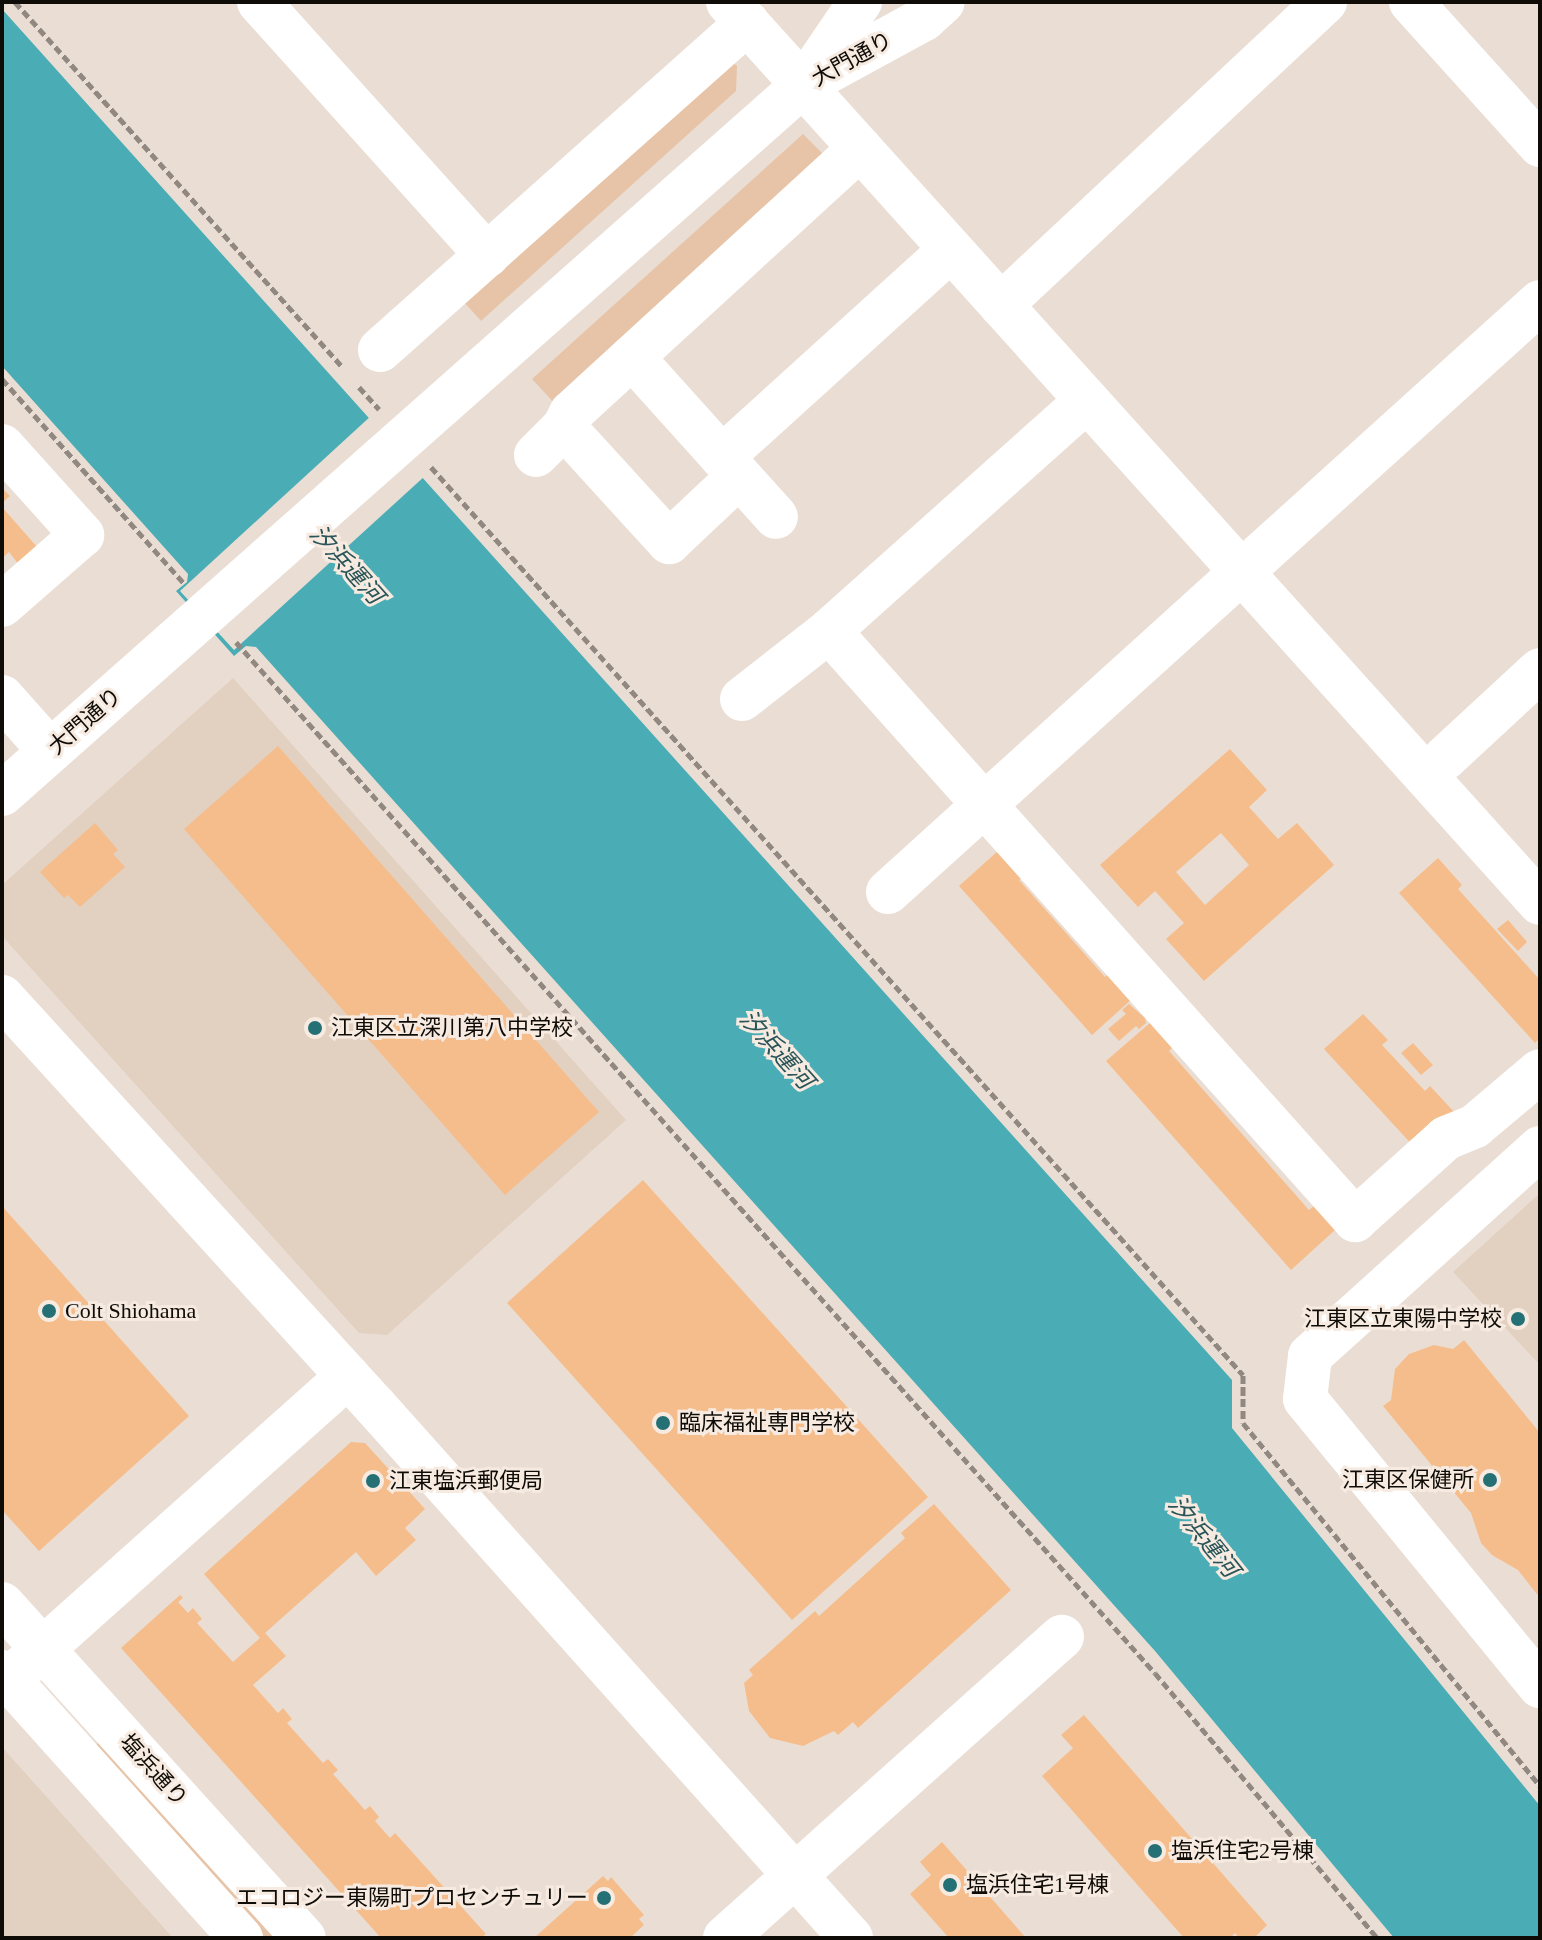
<!DOCTYPE html>
<html>
<head>
<meta charset="utf-8">
<style>
	body { margin:0 }
	#map { position:relative; width:1542px; height:1940px; overflow:hidden; background:#eaded4; font-family:"Times New Roman","Noto Sans JP",serif }
	div>[style] { position:absolute }
	.built>* { inset:0; background:#e2d0c1 }
	.green>* { inset:0; background:#e7c4a7 }
	.water>* { inset:0; background:#4aadb5 }
	.pier>* { inset:0; background:#eaded4 }
	.building>* { inset:0; background:#f5bd8b }
	.path>* { height:5px; margin-top:-2.5px; transform-origin:0; background:repeating-linear-gradient(90deg,#918981 0 8px,transparent 0 12px) }
	.minor>* { height:44px; margin:-22px; padding:0 22px; transform-origin:22px; border-radius:22px; background:#fff }
	.dots>* { width:22px; height:22px; translate:-50% -50%; box-sizing:border-box; border:4px solid #f7ebe1; border-radius:50% }
	span { translate:-50% -50%; white-space:nowrap; text-align:center; line-height:1.15; -webkit-text-stroke:6px #f7ebe1; paint-order:stroke }
	.street-label { font-size:22px; color:#0f0c08 }
	.poi-label { font-size:22px; color:#0f0c08 }
	.left { translate:0 -50%; text-align:left }
	.right { translate:-100% -50%; text-align:right }
	.water-label { font-size:24px; color:#295558; font-style:italic }
	.frame { position:absolute; inset:0; border:4px solid #0f0c08; pointer-events:none }
</style>
</head>
<body>
<div id="map">
	<div class="built">
		<i style="clip-path:polygon(233px 678px,626px 1120px,387px 1335px,359px 1333px,2px 936px,2px 885px)"></i>
		<i style="clip-path:polygon(1540px 1193px,1540px 1365px,1453px 1272px)"></i>
		<i style="clip-path:polygon(2px 1747px,173px 1938px,2px 1938px)"></i>
	</div>
	<div class="green">
		<i style="clip-path:polygon(730px 60px,737px 66px,736px 91px,481px 321px,462px 300px)"></i>
		<i style="clip-path:polygon(803px 134px,823px 154px,556px 405px,532px 379px)"></i>
		<i style="clip-path:polygon(99px 1742px,275px 1938px,263px 1938px,93px 1747px)"></i>
	</div>
	<div class="water">
		<i style="clip-path:polygon(2px 9px,1232px 1380px,1232px 1428px,1540px 1806px,1540px 1938px,1394px 1938px,1155px 1651px,256px 647px,246px 646px,234px 656px,176px 591px,187px 582px,188px 574px,2px 366px)"></i>
	</div>
	<div class="pier">
		<i style="clip-path:polygon(372px 415px,426px 475px,234px 650px,180px 591px)"></i>
	</div>
	<div class="building">
		<i style="clip-path:polygon(2px 488px,10px 496px,2px 503px)"></i>
		<i style="clip-path:polygon(2px 507px,38px 548px,19px 565px,9px 552px,2px 558px)"></i>
		<i style="clip-path:polygon(278px 746px,599px 1112px,505px 1195px,184px 829px)"></i>
		<i style="clip-path:polygon(evenodd,1230px 749px,1267px 790px,1249px 807px,1278px 839px,1297px 823px,1334px 865px,1204px 981px,1166px 939px,1184px 923px,1155px 891px,1138px 907px,1100px 865px,1230px 749px,1221px 833px,1249px 865px,1205px 905px,1176px 872px,1221px 833px)"></i>
		<i style="clip-path:polygon(95px 823px,118px 850px,113px 854px,125px 867px,80px 907px,68px 895px,64px 898px,40px 872px)"></i>
		<i style="clip-path:polygon(999px 850px,1023px 877px,1019px 880px,1105px 977px,1109px 973px,1132px 999px,1092px 1035px,959px 886px)"></i>
		<i style="clip-path:polygon(1438px 858px,1462px 885px,1458px 889px,1540px 980px,1540px 1038px,1535px 1043px,1399px 893px)"></i>
		<i style="clip-path:polygon(1508px 920px,1527px 942px,1518px 951px,1497px 929px)"></i>
		<i style="clip-path:polygon(1129px 1004px,1145px 1018px,1146px 1023px,1139px 1029px,1136px 1026px,1119px 1041px,1108px 1029px,1126px 1014px,1122px 1010px)"></i>
		<i style="clip-path:polygon(1363px 1014px,1388px 1040px,1382px 1045px,1425px 1091px,1430px 1086px,1455px 1113px,1416px 1149px,1324px 1049px)"></i>
		<i style="clip-path:polygon(1151px 1022px,1173px 1047px,1169px 1051px,1309px 1210px,1314px 1206px,1335px 1230px,1291px 1270px,1106px 1061px)"></i>
		<i style="clip-path:polygon(1413px 1043px,1433px 1065px,1421px 1075px,1401px 1053px)"></i>
		<i style="clip-path:polygon(643px 1180px,928px 1497px,792px 1620px,507px 1303px)"></i>
		<i style="clip-path:polygon(2px 1206px,189px 1416px,39px 1551px,2px 1510px)"></i>
		<i style="clip-path:polygon(1464px 1340px,1540px 1433px,1540px 1598px,1518px 1570px,1492px 1555px,1481px 1543px,1471px 1513px,1383px 1406px,1391px 1400px,1395px 1369px,1409px 1354px,1434px 1345px,1453px 1349px)"></i>
		<i style="clip-path:polygon(351px 1442px,365px 1443px,425px 1509px,405px 1528px,416px 1540px,376px 1576px,356px 1552px,265px 1633px,286px 1656px,253px 1685px,278px 1713px,283px 1708px,292px 1719px,287px 1723px,323px 1763px,328px 1759px,338px 1770px,333px 1774px,365px 1810px,370px 1806px,379px 1817px,375px 1821px,390px 1838px,395px 1833px,486px 1934px,481px 1938px,381px 1938px,121px 1648px,180px 1595px,183px 1598px,178px 1602px,188px 1613px,193px 1608px,202px 1619px,197px 1623px,233px 1662px,260px 1638px,204px 1574px)"></i>
		<i style="clip-path:polygon(934px 1504px,1011px 1590px,858px 1728px,853px 1722px,838px 1735px,834px 1731px,803px 1746px,770px 1738px,749px 1711px,744px 1683px,753px 1675px,749px 1670px,815px 1611px,819px 1616px,905px 1538px,901px 1533px)"></i>
		<i style="clip-path:polygon(1084px 1715px,1267px 1925px,1254px 1938px,1239px 1938px,1235px 1933px,1230px 1938px,1184px 1938px,1042px 1776px,1073px 1748px,1061px 1735px)"></i>
		<i style="clip-path:polygon(942px 1842px,1026px 1938px,949px 1938px,910px 1894px,931px 1875px,920px 1862px)"></i>
		<i style="clip-path:polygon(603px 1876px,608px 1881px,611px 1877px,644px 1915px,639px 1919px,644px 1925px,630px 1938px,534px 1938px)"></i>
	</div>
	<div class="path">
		<i style="left:15px;top:2px;width:490px;rotate:48.1deg"></i>
		<i style="left:2px;top:379px;width:273px;rotate:48.3deg"></i>
		<i style="left:359px;top:387px;width:30px;rotate:48deg"></i>
		<i style="left:431px;top:467px;width:1218px;rotate:48.19deg"></i>
		<i style="left:1243px;top:1375px;width:48px;rotate:90deg"></i>
		<i style="left:1243px;top:1423px;width:469px;rotate:50.7deg"></i>
		<i style="left:236px;top:642px;width:1381px;rotate:48.29deg"></i>
		<i style="left:1155px;top:1673px;width:346px;rotate:50deg"></i>
	</div>
	<div class="minor">
		<i style="left:259px;top:2px;width:341px;rotate:48deg"></i>
		<i style="left:728px;top:2px;width:1213px;rotate:47.97deg"></i>
		<i style="left:1411px;top:2px;width:193px;rotate:47.9deg"></i>
		<i style="left:809px;top:77px;width:91px;rotate:-55.8deg"></i>
		<i style="left:1001px;top:305px;width:444px;rotate:-43.1deg"></i>
		<i style="left:380px;top:350px;width:492px;rotate:-41.7deg"></i>
		<i style="left:632px;top:357px;width:215px;rotate:48deg"></i>
		<i style="left:564px;top:427px;width:156px;rotate:47.6deg"></i>
		<i style="left:669px;top:542px;width:96px;rotate:-43.3deg"></i>
		<i style="left:2px;top:446px;width:120px;rotate:48deg"></i>
		<i style="left:82px;top:535px;width:106px;rotate:138.8deg"></i>
		<i style="left:536px;top:455px;width:40px;rotate:-45deg"></i>
		<i style="left:564px;top:427px;width:16px;rotate:-63deg"></i>
		<i style="left:571px;top:413px;width:392px;rotate:-42.5deg"></i>
		<i style="left:722px;top:457px;width:309px;rotate:-42.2deg"></i>
		<i style="left:829px;top:631px;width:790px;rotate:48.23deg"></i>
		<i style="left:1355px;top:1220px;width:122px;rotate:-42deg"></i>
		<i style="left:1446px;top:1138px;width:31px;rotate:-22deg"></i>
		<i style="left:1475px;top:1126px;width:85px;rotate:-40.2deg"></i>
		<i style="left:2px;top:697px;width:72px;rotate:48.4deg"></i>
		<i style="left:742px;top:699px;width:110px;rotate:-38deg"></i>
		<i style="left:829px;top:631px;width:346px;rotate:-41.8deg"></i>
		<i style="left:1445px;top:758px;width:129px;rotate:-42.8deg"></i>
		<i style="left:2px;top:794px;width:1070px;rotate:-41.51deg"></i>
		<i style="left:803px;top:85px;width:138px;rotate:-28.6deg"></i>
		<i style="left:924px;top:19px;width:25px;rotate:-42deg"></i>
		<i style="left:888px;top:892px;width:879px;rotate:-42.14deg"></i>
		<i style="left:2px;top:997px;width:554px;rotate:47.64deg"></i>
		<i style="left:375px;top:1406px;width:714px;rotate:48.18deg"></i>
		<i style="left:1540px;top:1148px;width:310px;rotate:137.9deg"></i>
		<i style="left:1310px;top:1356px;width:43px;rotate:96.6deg"></i>
		<i style="left:1305px;top:1399px;width:371px;rotate:50.7deg"></i>
		<i style="left:2px;top:1604px;width:450px;rotate:47.9deg"></i>
		<i style="left:2px;top:1672px;width:358px;rotate:48.1deg"></i>
		<i style="left:8px;top:1680px;width:456px;rotate:-41.8deg"></i>
		<i style="left:725px;top:1938px;width:452px;rotate:-41.8deg"></i>
	</div>
	<div class="dots">
		<i style="left:315px;top:1028px;background:#257075"></i>
		<i style="left:49px;top:1311px;background:#257075"></i>
		<i style="left:1518px;top:1319px;background:#257075"></i>
		<i style="left:663px;top:1423px;background:#257075"></i>
		<i style="left:1490px;top:1480px;background:#257075"></i>
		<i style="left:373px;top:1481px;background:#257075"></i>
		<i style="left:1155px;top:1851px;background:#257075"></i>
		<i style="left:950px;top:1885px;background:#257075"></i>
		<i style="left:604px;top:1898px;background:#257075"></i>
	</div>
	<div class="street-label">
		<span style="left:852px;top:59px;rotate:-29deg">大門通り</span>
		<span style="left:85px;top:721px;rotate:-41deg">大門通り</span>
		<span style="left:154px;top:1770px;rotate:48deg">塩浜通り</span>
	</div>
	<div class="poi-label">
		<span class="left" style="left:331px;top:1028px">江東区立深川第八中学校</span>
		<span class="left" style="left:65px;top:1311px">Colt Shiohama</span>
		<span class="right" style="left:1502px;top:1319px">江東区立東陽中学校</span>
		<span class="left" style="left:679px;top:1423px">臨床福祉専門学校</span>
		<span class="right" style="left:1474px;top:1480px">江東区保健所</span>
		<span class="left" style="left:389px;top:1481px">江東塩浜郵便局</span>
		<span class="left" style="left:1171px;top:1851px">塩浜住宅2号棟</span>
		<span class="left" style="left:966px;top:1885px">塩浜住宅1号棟</span>
		<span class="right" style="left:588px;top:1898px">エコロジー東陽町プロセンチュリー</span>
	</div>
	<div class="water-label">
		<span style="left:346px;top:565px;rotate:48deg">汐浜運河</span>
		<span style="left:776px;top:1050px;rotate:48deg">汐浜運河</span>
		<span style="left:1203px;top:1537px;rotate:51deg">汐浜運河</span>
	</div>
	<div class="frame"></div>
</div>
</body>
</html>
